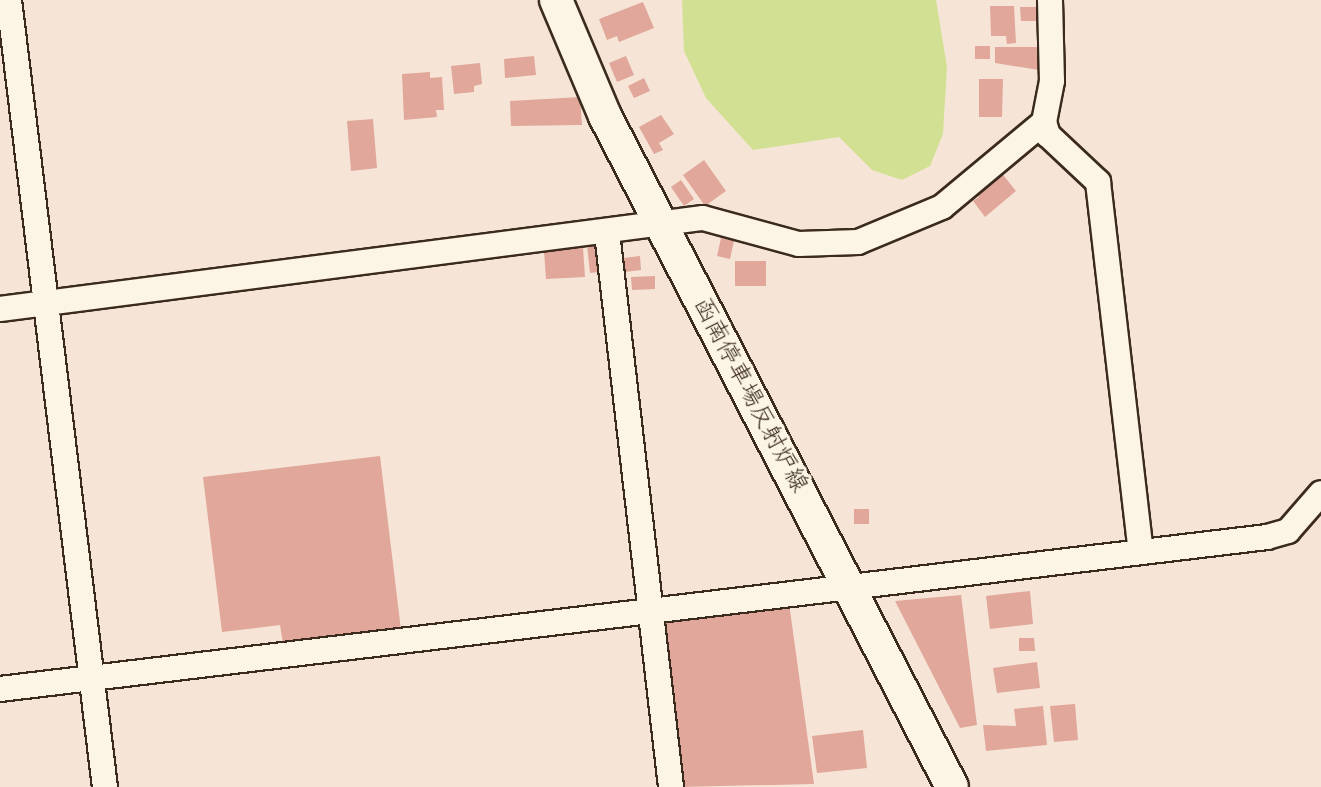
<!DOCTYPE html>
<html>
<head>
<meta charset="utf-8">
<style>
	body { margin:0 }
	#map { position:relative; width:1321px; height:787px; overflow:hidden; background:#f6e5d6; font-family:Pangolin,"Klee One",sans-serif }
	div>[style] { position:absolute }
	.green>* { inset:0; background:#d1e093 }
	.building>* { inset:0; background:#e0a79a }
	.roads { filter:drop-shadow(2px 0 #3b2a1e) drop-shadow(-2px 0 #3b2a1e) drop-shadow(0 2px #3b2a1e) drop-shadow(0 -2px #3b2a1e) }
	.minor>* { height:24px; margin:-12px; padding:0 12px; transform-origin:12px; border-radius:12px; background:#fcf5e5 }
	.major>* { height:32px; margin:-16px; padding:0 16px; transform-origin:16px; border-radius:16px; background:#fcf5e5 }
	span { translate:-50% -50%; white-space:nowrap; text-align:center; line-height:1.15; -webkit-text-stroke:6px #fcf5e5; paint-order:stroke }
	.street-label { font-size:24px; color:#3b2a1e }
</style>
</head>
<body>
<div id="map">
	<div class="green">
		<i style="clip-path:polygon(682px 0,936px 0,947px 67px,943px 134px,930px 166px,902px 180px,872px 170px,839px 137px,753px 150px,706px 98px,684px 51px)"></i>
	</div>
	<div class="building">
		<i style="clip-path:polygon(643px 2px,654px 28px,619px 42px,617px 36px,607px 40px,599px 19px)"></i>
		<i style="clip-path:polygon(990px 6px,1014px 6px,1016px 43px,1007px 44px,1006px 36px,991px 36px)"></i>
		<i style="clip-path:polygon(1020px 7px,1037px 7px,1037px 21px,1021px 21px)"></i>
		<i style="clip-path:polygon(975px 46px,990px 46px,990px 59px,975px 59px)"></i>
		<i style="clip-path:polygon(995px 47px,1039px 47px,1039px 70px,995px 63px)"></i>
		<i style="clip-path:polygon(534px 56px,536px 75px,505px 78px,504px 59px)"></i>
		<i style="clip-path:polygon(626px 56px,634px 75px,617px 82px,609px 63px)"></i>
		<i style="clip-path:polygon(480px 63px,482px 84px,474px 86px,474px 92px,454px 94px,451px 66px)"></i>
		<i style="clip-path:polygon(430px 72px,430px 78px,442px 77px,444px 110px,436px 110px,437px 117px,404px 120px,402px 74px)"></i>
		<i style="clip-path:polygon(644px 78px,650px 91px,634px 98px,628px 86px)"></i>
		<i style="clip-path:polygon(979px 79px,1003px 79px,1002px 117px,979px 117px)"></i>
		<i style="clip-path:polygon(580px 97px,582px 125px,511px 126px,510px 101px)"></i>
		<i style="clip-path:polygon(661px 115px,674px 134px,659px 143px,663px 150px,654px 154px,639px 127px)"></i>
		<i style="clip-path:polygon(373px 119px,377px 168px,351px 171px,347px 121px)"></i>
		<i style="clip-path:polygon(704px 160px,726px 191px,705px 206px,683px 175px)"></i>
		<i style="clip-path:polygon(1000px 171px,1016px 191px,985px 217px,973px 201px,979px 197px,974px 191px)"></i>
		<i style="clip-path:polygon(681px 180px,694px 199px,684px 206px,671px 187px)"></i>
		<i style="clip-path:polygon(721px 238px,734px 241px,730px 259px,717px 256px)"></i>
		<i style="clip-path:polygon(595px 244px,598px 272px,590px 273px,587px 245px)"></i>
		<i style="clip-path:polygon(583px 248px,585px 277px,546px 279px,544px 251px)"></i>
		<i style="clip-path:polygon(640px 256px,641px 270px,625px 272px,623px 258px)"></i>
		<i style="clip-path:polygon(735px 261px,766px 261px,766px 286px,735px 286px)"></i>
		<i style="clip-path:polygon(655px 276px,655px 289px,632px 290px,631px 277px)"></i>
		<i style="clip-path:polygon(380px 456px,401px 630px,283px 644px,280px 625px,222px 632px,203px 477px)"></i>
		<i style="clip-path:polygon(854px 509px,869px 509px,869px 524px,854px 524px)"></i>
		<i style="clip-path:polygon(1030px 591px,1033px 624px,990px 629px,986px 596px)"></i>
		<i style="clip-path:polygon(961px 595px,977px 725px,960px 728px,895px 601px)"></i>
		<i style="clip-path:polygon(789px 603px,814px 784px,679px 787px,659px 619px)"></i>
		<i style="clip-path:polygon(1019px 638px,1034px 638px,1035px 651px,1019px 651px)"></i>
		<i style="clip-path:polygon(1037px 662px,1040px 688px,997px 693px,993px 668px)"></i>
		<i style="clip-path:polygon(1075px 704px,1078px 740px,1054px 742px,1050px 706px)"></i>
		<i style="clip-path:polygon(1043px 706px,1047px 745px,986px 751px,983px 725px,1016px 726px,1014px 709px)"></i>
		<i style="clip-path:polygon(863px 730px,867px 768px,817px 773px,812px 736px)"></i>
	</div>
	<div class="roads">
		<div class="minor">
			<i style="left:9px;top:0;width:793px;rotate:83.05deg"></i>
			<i style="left:1050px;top:0;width:81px;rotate:88.6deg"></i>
			<i style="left:1052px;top:81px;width:42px;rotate:101deg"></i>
			<i style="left:1044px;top:122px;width:14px;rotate:73deg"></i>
			<i style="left:1048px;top:135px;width:69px;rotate:43.2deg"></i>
			<i style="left:1098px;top:182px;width:372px;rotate:83.4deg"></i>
			<i style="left:607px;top:233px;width:558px;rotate:83.41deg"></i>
			<i style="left:0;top:309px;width:709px;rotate:-7.38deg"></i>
			<i style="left:703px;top:218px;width:99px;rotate:15.2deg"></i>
			<i style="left:799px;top:244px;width:59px;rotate:-1.9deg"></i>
			<i style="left:858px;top:242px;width:91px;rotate:-22.6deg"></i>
			<i style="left:942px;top:207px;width:133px;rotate:-39.8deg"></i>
			<i style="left:0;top:689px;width:1276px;rotate:-6.84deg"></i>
			<i style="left:1267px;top:537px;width:22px;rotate:-16deg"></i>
			<i style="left:1288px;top:531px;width:50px;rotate:-49deg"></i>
		</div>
		<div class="major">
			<i style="left:556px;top:0;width:126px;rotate:67.1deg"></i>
			<i style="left:605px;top:116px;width:755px;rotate:62.65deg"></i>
		</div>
	</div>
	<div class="street-label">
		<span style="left:751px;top:395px;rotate:62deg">函南停車場反射炉線</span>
	</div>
</div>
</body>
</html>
